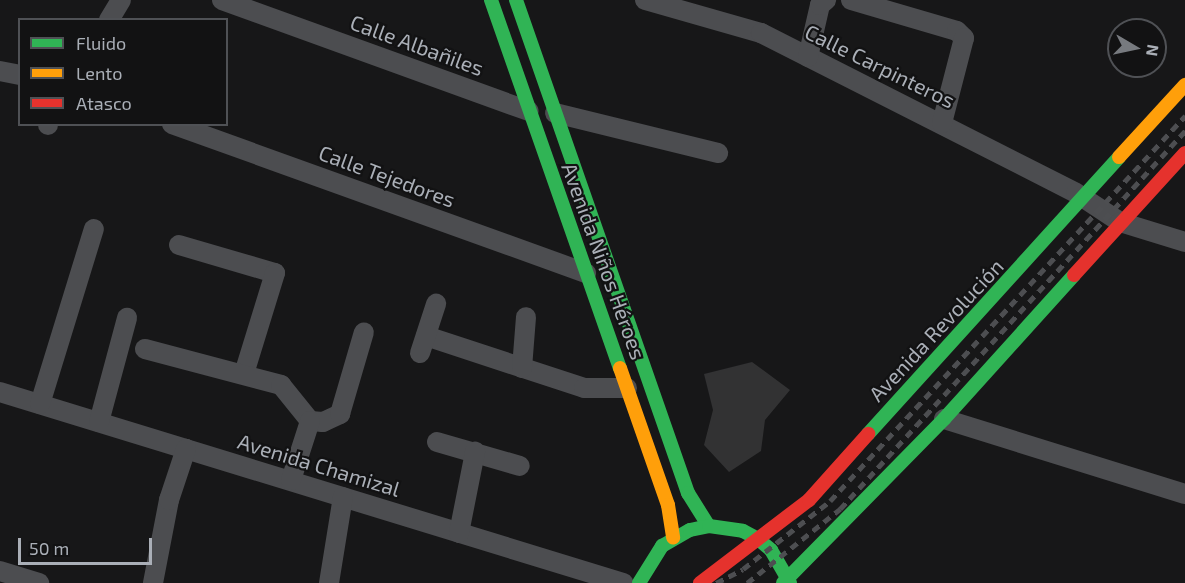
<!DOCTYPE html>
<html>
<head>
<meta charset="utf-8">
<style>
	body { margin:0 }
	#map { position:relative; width:1185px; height:583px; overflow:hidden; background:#171718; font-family:"Exo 2",sans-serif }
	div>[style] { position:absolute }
	.building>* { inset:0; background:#323233 }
	.street>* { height:20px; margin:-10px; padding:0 10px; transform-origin:10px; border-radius:10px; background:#4c4d50 }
	.fast>* { height:14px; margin:-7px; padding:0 7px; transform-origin:7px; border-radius:7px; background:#30b455 }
	.slow>* { height:14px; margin:-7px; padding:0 7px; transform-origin:7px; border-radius:7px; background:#ff9f0a }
	.jam>* { height:14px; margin:-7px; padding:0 7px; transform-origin:7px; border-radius:7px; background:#e5322d }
	.rail>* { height:4.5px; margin-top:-2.25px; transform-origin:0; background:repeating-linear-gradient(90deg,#4d4e51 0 8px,transparent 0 14px) }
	span { translate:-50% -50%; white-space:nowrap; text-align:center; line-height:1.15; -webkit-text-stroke:4.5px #121213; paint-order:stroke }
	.street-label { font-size:21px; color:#aaafb7 }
	.legend { position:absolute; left:18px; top:18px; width:210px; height:108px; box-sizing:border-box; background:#121213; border:2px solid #4f5155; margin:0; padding:8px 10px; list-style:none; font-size:18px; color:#aaafb7 }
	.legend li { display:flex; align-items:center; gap:12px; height:30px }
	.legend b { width:30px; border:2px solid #4f5155 }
	.north { position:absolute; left:1107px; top:18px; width:60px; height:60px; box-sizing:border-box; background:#121213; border:2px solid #4f5155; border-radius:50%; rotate:99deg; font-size:16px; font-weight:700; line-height:24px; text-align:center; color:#aaafb7 }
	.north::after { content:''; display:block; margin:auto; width:21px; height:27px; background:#777a7f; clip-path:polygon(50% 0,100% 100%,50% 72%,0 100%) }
	.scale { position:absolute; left:18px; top:538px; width:134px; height:27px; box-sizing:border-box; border:3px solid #aaafb7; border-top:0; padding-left:8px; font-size:18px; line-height:21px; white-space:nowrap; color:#aaafb7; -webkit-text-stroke:4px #121213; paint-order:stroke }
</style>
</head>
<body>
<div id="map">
	<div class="building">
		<i style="clip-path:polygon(752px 362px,790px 390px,765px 420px,761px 451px,729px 472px,704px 445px,713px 410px,704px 374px)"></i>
	</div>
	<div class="street">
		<i style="left:222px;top:0;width:326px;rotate:19.9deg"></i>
		<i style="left:645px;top:0;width:121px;rotate:15.9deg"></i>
		<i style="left:761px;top:33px;width:353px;rotate:26.9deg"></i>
		<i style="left:1076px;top:193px;width:53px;rotate:33.4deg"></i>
		<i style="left:1120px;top:222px;width:68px;rotate:17.1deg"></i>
		<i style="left:851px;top:0;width:110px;rotate:16.3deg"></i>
		<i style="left:957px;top:31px;width:10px;rotate:45deg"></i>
		<i style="left:964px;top:38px;width:88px;rotate:104.5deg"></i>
		<i style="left:109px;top:20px;width:23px;rotate:-59deg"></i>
		<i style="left:808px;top:57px;width:53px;rotate:-77deg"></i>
		<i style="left:820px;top:5px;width:8px;rotate:-40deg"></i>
		<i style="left:0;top:71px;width:20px;rotate:11deg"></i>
		<i style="left:555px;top:113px;width:168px;rotate:13.8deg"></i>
		<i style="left:172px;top:124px;width:440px;rotate:19.8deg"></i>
		<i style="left:48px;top:125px;width:1px;rotate:-90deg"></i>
		<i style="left:179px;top:245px;width:100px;rotate:16.3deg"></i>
		<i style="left:275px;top:273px;width:106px;rotate:107.1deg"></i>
		<i style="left:426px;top:336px;width:166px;rotate:18.2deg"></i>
		<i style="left:584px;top:388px;width:43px"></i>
		<i style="left:145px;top:349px;width:141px;rotate:14.8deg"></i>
		<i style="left:281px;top:385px;width:46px;rotate:51.1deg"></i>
		<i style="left:310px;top:421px;width:13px;rotate:4deg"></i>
		<i style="left:323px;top:422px;width:19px;rotate:-25deg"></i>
		<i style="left:340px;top:414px;width:85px;rotate:-73.7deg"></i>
		<i style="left:420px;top:353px;width:52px;rotate:-71.9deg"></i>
		<i style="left:522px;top:368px;width:51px;rotate:-85.5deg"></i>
		<i style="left:0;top:392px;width:652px;rotate:17.04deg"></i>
		<i style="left:40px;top:404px;width:183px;rotate:-72.9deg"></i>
		<i style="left:944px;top:419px;width:252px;rotate:17.3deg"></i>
		<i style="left:99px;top:422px;width:108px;rotate:-74.9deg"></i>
		<i style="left:437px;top:442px;width:86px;rotate:16.1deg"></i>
		<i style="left:291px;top:480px;width:62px;rotate:-72.1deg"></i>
		<i style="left:459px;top:533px;width:83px;rotate:-78.8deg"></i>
		<i style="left:0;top:571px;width:41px;rotate:17.1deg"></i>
		<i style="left:153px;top:583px;width:85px;rotate:-79.1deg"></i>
		<i style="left:169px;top:500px;width:54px;rotate:-71.6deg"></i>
		<i style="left:329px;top:583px;width:87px;rotate:-80.8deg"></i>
	</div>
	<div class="fast">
		<i style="left:491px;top:0;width:390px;rotate:70.7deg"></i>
		<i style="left:516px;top:0;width:522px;rotate:70.77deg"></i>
		<i style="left:688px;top:493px;width:39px;rotate:58deg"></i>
		<i style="left:868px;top:434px;width:374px;rotate:-47.8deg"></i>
		<i style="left:639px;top:583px;width:44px;rotate:-58.1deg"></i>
		<i style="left:662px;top:546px;width:32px;rotate:-30deg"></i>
		<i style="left:690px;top:530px;width:19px;rotate:-12deg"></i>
		<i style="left:709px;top:526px;width:34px;rotate:8deg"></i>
		<i style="left:743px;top:531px;width:17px;rotate:28deg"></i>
		<i style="left:758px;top:539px;width:17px;rotate:40deg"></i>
		<i style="left:771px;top:550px;width:38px;rotate:60deg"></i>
		<i style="left:783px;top:583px;width:230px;rotate:-45.5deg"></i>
		<i style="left:944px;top:419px;width:194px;rotate:-47.9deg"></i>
	</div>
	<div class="slow">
		<i style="left:1119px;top:157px;width:98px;rotate:-47.5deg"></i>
		<i style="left:620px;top:368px;width:145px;rotate:70.7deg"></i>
		<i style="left:668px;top:505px;width:33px;rotate:81deg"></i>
	</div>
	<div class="jam">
		<i style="left:1074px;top:275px;width:165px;rotate:-47.7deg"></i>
		<i style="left:700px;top:583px;width:137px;rotate:-37.3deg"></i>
		<i style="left:809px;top:500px;width:89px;rotate:-48.2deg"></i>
	</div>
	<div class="rail">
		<i style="left:716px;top:583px;width:30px;rotate:-27deg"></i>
		<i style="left:743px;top:569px;width:110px;rotate:-38deg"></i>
		<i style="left:830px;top:501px;width:524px;rotate:-47.32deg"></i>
		<i style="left:747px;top:583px;width:119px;rotate:-38.5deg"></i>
		<i style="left:840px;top:509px;width:512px;rotate:-47.61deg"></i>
	</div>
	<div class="street-label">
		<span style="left:417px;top:45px;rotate:20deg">Calle Albañiles</span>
		<span style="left:880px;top:66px;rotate:26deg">Calle Carpinteros</span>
		<span style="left:387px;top:176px;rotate:20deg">Calle Tejedores</span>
		<span style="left:604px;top:261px;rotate:70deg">Avenida Niños Héroes</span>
		<span style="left:936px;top:330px;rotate:-47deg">Avenida Revolución</span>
		<span style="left:319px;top:465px;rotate:17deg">Avenida Chamizal</span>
	</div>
	<ul class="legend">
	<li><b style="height:8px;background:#30b455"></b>Fluido</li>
	<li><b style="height:8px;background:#ff9f0a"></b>Lento</li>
	<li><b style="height:8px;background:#e5322d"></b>Atasco</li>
	</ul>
	<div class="north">N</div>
	<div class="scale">50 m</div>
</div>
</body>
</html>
